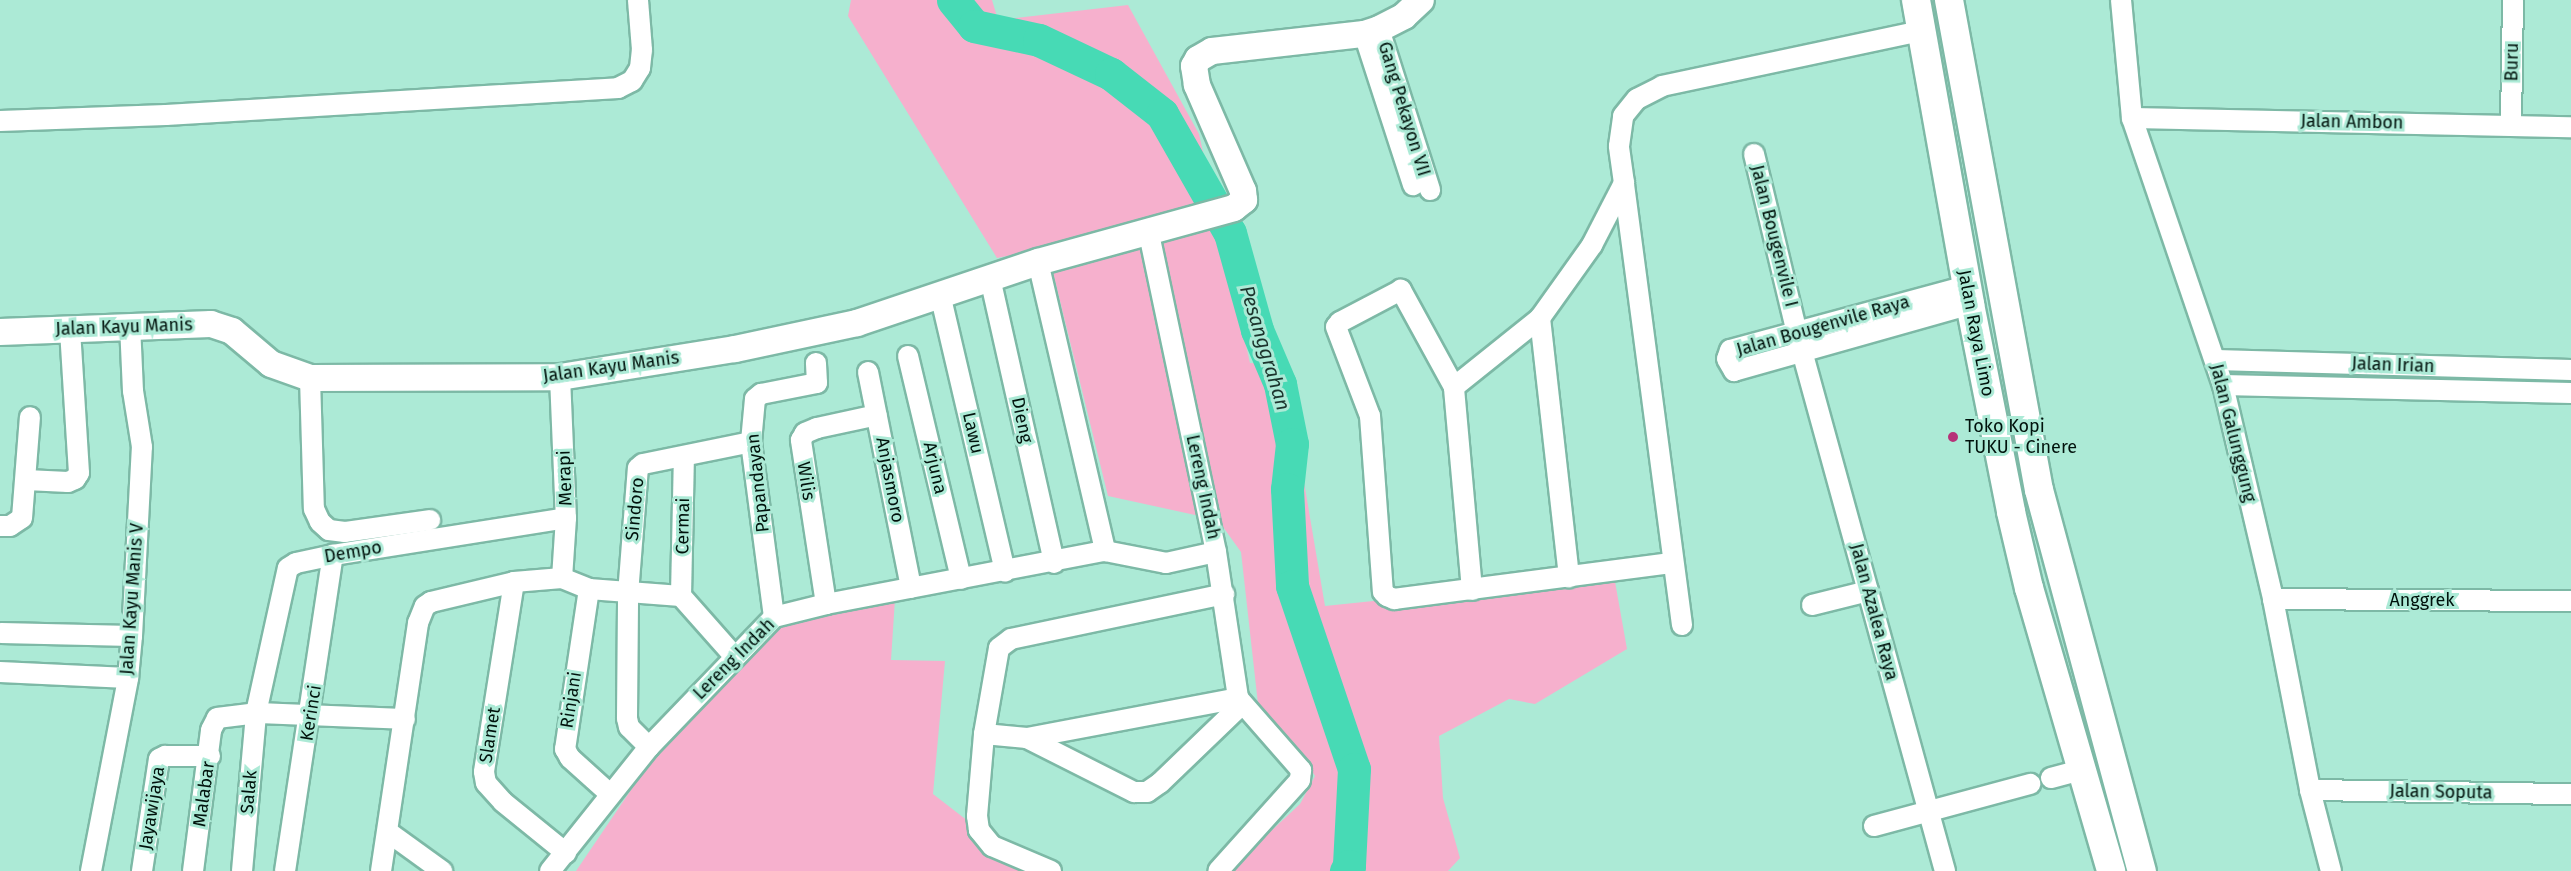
<!DOCTYPE html>
<html>
<head>
<meta charset="utf-8">
<style>
	body { margin:0 }
	#map { position:relative; width:2571px; height:871px; overflow:hidden; background:#acead6; font-family:"Fira Sans",sans-serif }
	div>[style] { position:absolute }
	.green>* { inset:0; background:#f6b0cd }
	.river>* { height:33px; margin:-16.5px; padding:0 16.5px; transform-origin:16.5px; border-radius:16.5px; background:#47dab5 }
	.roads { filter:drop-shadow(2px 0 #7db9a6) drop-shadow(-2px 0 #7db9a6) drop-shadow(0 2px #7db9a6) drop-shadow(0 -2px #7db9a6) }
	.minor>* { height:20px; margin:-10px; padding:0 10px; transform-origin:10px; border-radius:10px; background:#fff }
	.tertiary>* { height:26px; margin:-13px; padding:0 13px; transform-origin:13px; border-radius:13px; background:#fff }
	.secondary>* { height:28px; margin:-14px; padding:0 14px; transform-origin:14px; border-radius:14px; background:#fff }
	.dots>* { width:16px; height:16px; translate:-50% -50%; box-sizing:border-box; border:3px solid #acead6; border-radius:50% }
	span { translate:-50% -50%; white-space:nowrap; text-align:center; line-height:1.15; -webkit-text-stroke:6px #acead6; paint-order:stroke }
	.street-label { font-size:18px; color:#00120c }
	.poi-label { font-size:18px; color:#00120c }
	.left { translate:0 -50%; text-align:left }
	.water-label { font-size:20px; color:#1c342d; font-style:italic }
</style>
</head>
<body>
<div id="map">
	<div class="green">
		<i style="clip-path:polygon(851px 0,992px 0,998px 20px,1128px 5px,1199px 134px,1250px 363px,1284px 364px,1325px 606px,1614px 576px,1627px 649px,1535px 704px,1509px 699px,1439px 736px,1443px 798px,1460px 858px,1448px 871px,1228px 871px,1300px 804px,1315px 776px,1294px 743px,1258px 704px,1241px 552px,1218px 520px,1108px 496px,1047px 248px,997px 258px,848px 16px)"></i>
		<i style="clip-path:polygon(895px 599px,891px 660px,945px 661px,933px 794px,986px 835px,1062px 871px,576px 871px,671px 731px,785px 621px)"></i>
	</div>
	<div class="river">
		<i style="left:953px;top:0;width:33px;rotate:51deg"></i>
		<i style="left:974px;top:26px;width:66px;rotate:12.2deg"></i>
		<i style="left:1039px;top:40px;width:80px;rotate:25.3deg"></i>
		<i style="left:1111px;top:74px;width:65px;rotate:38.1deg"></i>
		<i style="left:1162px;top:114px;width:137px;rotate:60.3deg"></i>
		<i style="left:1230px;top:233px;width:101px;rotate:74.4deg"></i>
		<i style="left:1257px;top:330px;width:59px;rotate:66.9deg"></i>
		<i style="left:1280px;top:384px;width:61px;rotate:78.7deg"></i>
		<i style="left:1292px;top:444px;width:45px;rotate:96.3deg"></i>
		<i style="left:1287px;top:489px;width:97px;rotate:87deg"></i>
		<i style="left:1292px;top:586px;width:193px;rotate:71.3deg"></i>
		<i style="left:1354px;top:769px;width:97px;rotate:93deg"></i>
		<i style="left:1349px;top:866px;width:6px;rotate:121deg"></i>
	</div>
	<div class="roads">
		<div class="minor">
			<i style="left:2121px;top:0;width:119px;rotate:84.7deg"></i>
			<i style="left:2132px;top:118px;width:282px;rotate:71.2deg"></i>
			<i style="left:2223px;top:385px;width:220px;rotate:76.8deg"></i>
			<i style="left:2273px;top:599px;width:195px;rotate:79deg"></i>
			<i style="left:2310px;top:790px;width:84px;rotate:75.5deg"></i>
			<i style="left:1379px;top:29px;width:169px;rotate:72.4deg"></i>
			<i style="left:1364px;top:34px;width:159px;rotate:72deg"></i>
			<i style="left:2132px;top:118px;width:439px;rotate:1.2deg"></i>
			<i style="left:0;top:121px;width:166px;rotate:-2.1deg"></i>
			<i style="left:166px;top:115px;width:453px;rotate:-3.4deg"></i>
			<i style="left:618px;top:88px;width:16px;rotate:-27deg"></i>
			<i style="left:632px;top:81px;width:15px;rotate:-58deg"></i>
			<i style="left:640px;top:68px;width:18px;rotate:-84deg"></i>
			<i style="left:642px;top:50px;width:50px;rotate:-94.6deg"></i>
			<i style="left:2511px;top:125px;width:125px;rotate:-89.1deg"></i>
			<i style="left:1754px;top:154px;width:184px;rotate:76.5deg"></i>
			<i style="left:1797px;top:333px;width:558px;rotate:74.62deg"></i>
			<i style="left:1149px;top:234px;width:325px;rotate:78.1deg"></i>
			<i style="left:1216px;top:552px;width:148px;rotate:81.4deg"></i>
			<i style="left:1238px;top:698px;width:96px;rotate:48.8deg"></i>
			<i style="left:1301px;top:770px;width:10px;rotate:96deg"></i>
			<i style="left:1300px;top:780px;width:122px;rotate:132deg"></i>
			<i style="left:1038px;top:262px;width:297px;rotate:76.9deg"></i>
			<i style="left:990px;top:278px;width:292px;rotate:77.3deg"></i>
			<i style="left:1967px;top:286px;width:245px;rotate:164.9deg"></i>
			<i style="left:1730px;top:350px;width:9px;rotate:108deg"></i>
			<i style="left:1727px;top:359px;width:14px;rotate:60deg"></i>
			<i style="left:1734px;top:371px;width:245px;rotate:-15.8deg"></i>
			<i style="left:940px;top:294px;width:285px;rotate:76.8deg"></i>
			<i style="left:1540px;top:318px;width:261px;rotate:83.6deg"></i>
			<i style="left:908px;top:356px;width:229px;rotate:76.6deg"></i>
			<i style="left:2216px;top:360px;width:355px;rotate:1.6deg"></i>
			<i style="left:868px;top:372px;width:220px;rotate:78.7deg"></i>
			<i style="left:560px;top:377px;width:141px;rotate:87.6deg"></i>
			<i style="left:566px;top:518px;width:60px;rotate:93.8deg"></i>
			<i style="left:310px;top:378px;width:131px;rotate:88.3deg"></i>
			<i style="left:314px;top:509px;width:14px;rotate:65deg"></i>
			<i style="left:320px;top:522px;width:12px;rotate:42deg"></i>
			<i style="left:329px;top:530px;width:16px;rotate:7deg"></i>
			<i style="left:345px;top:532px;width:86px;rotate:-8deg"></i>
			<i style="left:2223px;top:385px;width:348px;rotate:1.3deg"></i>
			<i style="left:1454px;top:387px;width:111px;rotate:-118.7deg"></i>
			<i style="left:1401px;top:290px;width:69px;rotate:152.3deg"></i>
			<i style="left:1340px;top:322px;width:6px;rotate:129deg"></i>
			<i style="left:1336px;top:327px;width:95px;rotate:69.1deg"></i>
			<i style="left:1370px;top:416px;width:176px;rotate:85.8deg"></i>
			<i style="left:1383px;top:592px;width:6px;rotate:45deg"></i>
			<i style="left:1387px;top:596px;width:8px;rotate:23deg"></i>
			<i style="left:1394px;top:599px;width:281px;rotate:-7.4deg"></i>
			<i style="left:26px;top:480px;width:42px;rotate:2.7deg"></i>
			<i style="left:68px;top:482px;width:8px;rotate:-23deg"></i>
			<i style="left:75px;top:479px;width:7px;rotate:-56deg"></i>
			<i style="left:79px;top:473px;width:145px;rotate:-93.6deg"></i>
			<i style="left:0;top:526px;width:10px"></i>
			<i style="left:10px;top:526px;width:14px;rotate:-34deg"></i>
			<i style="left:22px;top:518px;width:101px;rotate:-85.5deg"></i>
			<i style="left:514px;top:582px;width:192px;rotate:99deg"></i>
			<i style="left:484px;top:772px;width:11px;rotate:80deg"></i>
			<i style="left:486px;top:783px;width:25px;rotate:48deg"></i>
			<i style="left:503px;top:802px;width:81px;rotate:39deg"></i>
			<i style="left:589px;top:589px;width:162px;rotate:98.5deg"></i>
			<i style="left:565px;top:749px;width:10px;rotate:61deg"></i>
			<i style="left:570px;top:758px;width:54px;rotate:42deg"></i>
			<i style="left:1472px;top:590px;width:204px;rotate:-95.1deg"></i>
			<i style="left:1454px;top:387px;width:110px;rotate:-38.7deg"></i>
			<i style="left:1540px;top:318px;width:90px;rotate:-54.5deg"></i>
			<i style="left:1592px;top:245px;width:70px;rotate:-62.7deg"></i>
			<i style="left:681px;top:596px;width:139px;rotate:-88.8deg"></i>
			<i style="left:2273px;top:599px;width:298px;rotate:0.4deg"></i>
			<i style="left:826px;top:604px;width:166px;rotate:-98.7deg"></i>
			<i style="left:801px;top:440px;width:8px;rotate:-60deg"></i>
			<i style="left:805px;top:433px;width:13px;rotate:-23deg"></i>
			<i style="left:817px;top:428px;width:61px;rotate:-12.2deg"></i>
			<i style="left:1812px;top:605px;width:58px;rotate:-14deg"></i>
			<i style="left:774px;top:617px;width:177px;rotate:-97.5deg"></i>
			<i style="left:751px;top:442px;width:43px;rotate:-84.7deg"></i>
			<i style="left:755px;top:399px;width:8px;rotate:-40deg"></i>
			<i style="left:761px;top:394px;width:57px;rotate:-11.1deg"></i>
			<i style="left:817px;top:383px;width:20px;rotate:-93deg"></i>
			<i style="left:1682px;top:625px;width:446px;rotate:-97.5deg"></i>
			<i style="left:1624px;top:183px;width:37px;rotate:-98deg"></i>
			<i style="left:1619px;top:146px;width:30px;rotate:-82deg"></i>
			<i style="left:1623px;top:116px;width:22px;rotate:-51deg"></i>
			<i style="left:1637px;top:99px;width:28px;rotate:-27deg"></i>
			<i style="left:1662px;top:86px;width:264px;rotate:-12deg"></i>
			<i style="left:1px;top:633px;width:131px;rotate:1.3deg"></i>
			<i style="left:0;top:672px;width:128px;rotate:2.7deg"></i>
			<i style="left:984px;top:734px;width:43px;rotate:5.3deg"></i>
			<i style="left:1027px;top:738px;width:215px;rotate:-10.7deg"></i>
			<i style="left:1027px;top:738px;width:120px;rotate:26.8deg"></i>
			<i style="left:1134px;top:792px;width:13px"></i>
			<i style="left:1147px;top:792px;width:16px;rotate:-35deg"></i>
			<i style="left:1160px;top:783px;width:114px;rotate:-43.9deg"></i>
			<i style="left:649px;top:747px;width:28px;rotate:-135deg"></i>
			<i style="left:629px;top:727px;width:9px;rotate:-103deg"></i>
			<i style="left:627px;top:718px;width:124px;rotate:-89.5deg"></i>
			<i style="left:628px;top:594px;width:126px;rotate:-85.5deg"></i>
			<i style="left:638px;top:468px;width:6px;rotate:-39deg"></i>
			<i style="left:643px;top:464px;width:110px;rotate:-11.5deg"></i>
			<i style="left:2051px;top:778px;width:31px;rotate:-15deg"></i>
			<i style="left:2310px;top:790px;width:261px;rotate:0.9deg"></i>
			<i style="left:1874px;top:826px;width:162px;rotate:-15.1deg"></i>
			<i style="left:388px;top:832px;width:67px;rotate:35.8deg"></i>
			<i style="left:91px;top:871px;width:197px;rotate:-79.1deg"></i>
			<i style="left:128px;top:678px;width:42px;rotate:-84.6deg"></i>
			<i style="left:132px;top:636px;width:189px;rotate:-87deg"></i>
			<i style="left:142px;top:447px;width:57px;rotate:-99.1deg"></i>
			<i style="left:133px;top:391px;width:66px;rotate:-92.6deg"></i>
			<i style="left:142px;top:871px;width:113px;rotate:-81.4deg"></i>
			<i style="left:159px;top:759px;width:7px;rotate:-27deg"></i>
			<i style="left:165px;top:756px;width:45px"></i>
			<i style="left:193px;top:871px;width:142px;rotate:-82.7deg"></i>
			<i style="left:211px;top:730px;width:13px;rotate:-63deg"></i>
			<i style="left:217px;top:718px;width:39px;rotate:-7deg"></i>
			<i style="left:256px;top:713px;width:149px;rotate:2.3deg"></i>
			<i style="left:242px;top:871px;width:159px;rotate:-84.9deg"></i>
			<i style="left:256px;top:713px;width:148px;rotate:-77.6deg"></i>
			<i style="left:288px;top:568px;width:9px;rotate:-32deg"></i>
			<i style="left:296px;top:563px;width:38px;rotate:-12deg"></i>
			<i style="left:333px;top:555px;width:236px;rotate:-9deg"></i>
			<i style="left:285px;top:871px;width:320px;rotate:-81.4deg"></i>
			<i style="left:381px;top:871px;width:251px;rotate:-81.5deg"></i>
			<i style="left:418px;top:623px;width:18px;rotate:-68deg"></i>
			<i style="left:425px;top:606px;width:7px;rotate:-34deg"></i>
			<i style="left:431px;top:602px;width:85px;rotate:-13.5deg"></i>
			<i style="left:514px;top:582px;width:48px;rotate:-4.8deg"></i>
			<i style="left:562px;top:578px;width:29px;rotate:22deg"></i>
			<i style="left:589px;top:589px;width:92px;rotate:4.4deg"></i>
			<i style="left:681px;top:596px;width:80px;rotate:48.5deg"></i>
			<i style="left:550px;top:871px;width:159px;rotate:-51.4deg"></i>
			<i style="left:649px;top:747px;width:180px;rotate:-46.1deg"></i>
			<i style="left:774px;top:617px;width:54px;rotate:-14deg"></i>
			<i style="left:826px;top:604px;width:284px;rotate:-10.8deg"></i>
			<i style="left:1105px;top:551px;width:62px;rotate:11.1deg"></i>
			<i style="left:1166px;top:563px;width:51px;rotate:-12.4deg"></i>
			<i style="left:1051px;top:871px;width:64px;rotate:-157deg"></i>
			<i style="left:992px;top:846px;width:21px;rotate:-129deg"></i>
			<i style="left:979px;top:830px;width:14px;rotate:-98deg"></i>
			<i style="left:977px;top:816px;width:82px;rotate:-85.1deg"></i>
			<i style="left:984px;top:734px;width:87px;rotate:-80.1deg"></i>
			<i style="left:999px;top:648px;width:15px;rotate:-37deg"></i>
			<i style="left:1011px;top:639px;width:218px;rotate:-11.9deg"></i>
		</div>
		<div class="tertiary">
			<i style="left:0;top:332px;width:211px;rotate:-2.2deg"></i>
			<i style="left:211px;top:324px;width:22px;rotate:18deg"></i>
			<i style="left:232px;top:331px;width:51px;rotate:40.2deg"></i>
			<i style="left:271px;top:364px;width:41px;rotate:19.7deg"></i>
			<i style="left:310px;top:378px;width:250px;rotate:-0.2deg"></i>
			<i style="left:560px;top:377px;width:177px;rotate:-9.1deg"></i>
			<i style="left:735px;top:349px;width:125px;rotate:-12deg"></i>
			<i style="left:857px;top:323px;width:191px;rotate:-18.6deg"></i>
			<i style="left:1038px;top:262px;width:203px;rotate:-15.4deg"></i>
			<i style="left:1234px;top:208px;width:13px;rotate:-39deg"></i>
			<i style="left:1244px;top:200px;width:9px;rotate:-96deg"></i>
			<i style="left:1243px;top:191px;width:116px;rotate:-113.5deg"></i>
			<i style="left:1197px;top:85px;width:19px;rotate:-99deg"></i>
			<i style="left:1194px;top:66px;width:8px;rotate:-60deg"></i>
			<i style="left:1198px;top:59px;width:16px;rotate:-30deg"></i>
			<i style="left:1212px;top:51px;width:153px;rotate:-6.4deg"></i>
			<i style="left:1364px;top:34px;width:16px;rotate:-18deg"></i>
			<i style="left:1379px;top:29px;width:28px;rotate:-27deg"></i>
			<i style="left:1404px;top:16px;width:23px;rotate:-43deg"></i>
		</div>
		<div class="secondary">
			<i style="left:1916px;top:0;width:309px;rotate:79.9deg"></i>
			<i style="left:1970px;top:304px;width:212px;rotate:78.8deg"></i>
			<i style="left:2011px;top:512px;width:78px;rotate:76.7deg"></i>
			<i style="left:2029px;top:588px;width:295px;rotate:73.8deg"></i>
			<i style="left:1949px;top:0;width:498px;rotate:79.6deg"></i>
			<i style="left:2039px;top:490px;width:395px;rotate:74.9deg"></i>
		</div>
	</div>
	<div class="dots">
		<i style="left:1953px;top:437px;background:#b63278"></i>
	</div>
	<div class="street-label">
		<span style="left:2512px;top:62px;rotate:-89deg">Buru</span>
		<span style="left:1404px;top:109px;rotate:73deg">Gang Pekayon VII</span>
		<span style="left:2352px;top:122px;rotate:1deg">Jalan Ambon</span>
		<span style="left:1774px;top:236px;rotate:76deg">Jalan Bougenvile I</span>
		<span style="left:1823px;top:326px;rotate:-16deg">Jalan Bougenvile Raya</span>
		<span style="left:124px;top:327px;rotate:-2deg">Jalan Kayu Manis</span>
		<span style="left:1976px;top:333px;rotate:79deg">Jalan Raya Limo</span>
		<span style="left:2393px;top:365px;rotate:2deg">Jalan Irian</span>
		<span style="left:611px;top:367px;rotate:-8deg">Jalan Kayu Manis</span>
		<span style="left:1022px;top:420px;rotate:78deg">Dieng</span>
		<span style="left:973px;top:433px;rotate:77deg">Lawu</span>
		<span style="left:2233px;top:433px;rotate:76deg">Jalan Galunggung</span>
		<span style="left:935px;top:468px;rotate:77deg">Arjuna</span>
		<span style="left:565px;top:478px;rotate:-92deg">Merapi</span>
		<span style="left:890px;top:480px;rotate:79deg">Anjasmoro</span>
		<span style="left:806px;top:481px;rotate:81deg">Wilis</span>
		<span style="left:758px;top:483px;rotate:-96deg">Papandayan</span>
		<span style="left:1203px;top:487px;rotate:78deg">Lereng Indah</span>
		<span style="left:635px;top:509px;rotate:-85deg">Sindoro</span>
		<span style="left:683px;top:526px;rotate:-89deg">Cermai</span>
		<span style="left:353px;top:552px;rotate:-10deg">Dempo</span>
		<span style="left:132px;top:599px;rotate:-86deg">Jalan Kayu Manis V</span>
		<span style="left:2422px;top:600px">Anggrek</span>
		<span style="left:1874px;top:612px;rotate:75deg">Jalan Azalea Raya</span>
		<span style="left:734px;top:659px;rotate:-45deg">Lereng Indah</span>
		<span style="left:571px;top:700px;rotate:-81deg">Rinjani</span>
		<span style="left:311px;top:713px;rotate:-81deg">Kerinci</span>
		<span style="left:490px;top:735px;rotate:-81deg">Slamet</span>
		<span style="left:249px;top:792px;rotate:-85deg">Salak</span>
		<span style="left:2441px;top:792px;rotate:1deg">Jalan Soputa</span>
		<span style="left:204px;top:794px;rotate:-82deg">Malabar</span>
		<span style="left:152px;top:808px;rotate:-81deg">Jayawijaya</span>
	</div>
	<div class="poi-label">
		<span class="left" style="left:1965px;top:437px">Toko Kopi<br>TUKU - Cinere</span>
	</div>
	<div class="water-label">
		<span style="left:1265px;top:348px;rotate:73deg">Pesanggrahan</span>
	</div>
</div>
</body>
</html>
